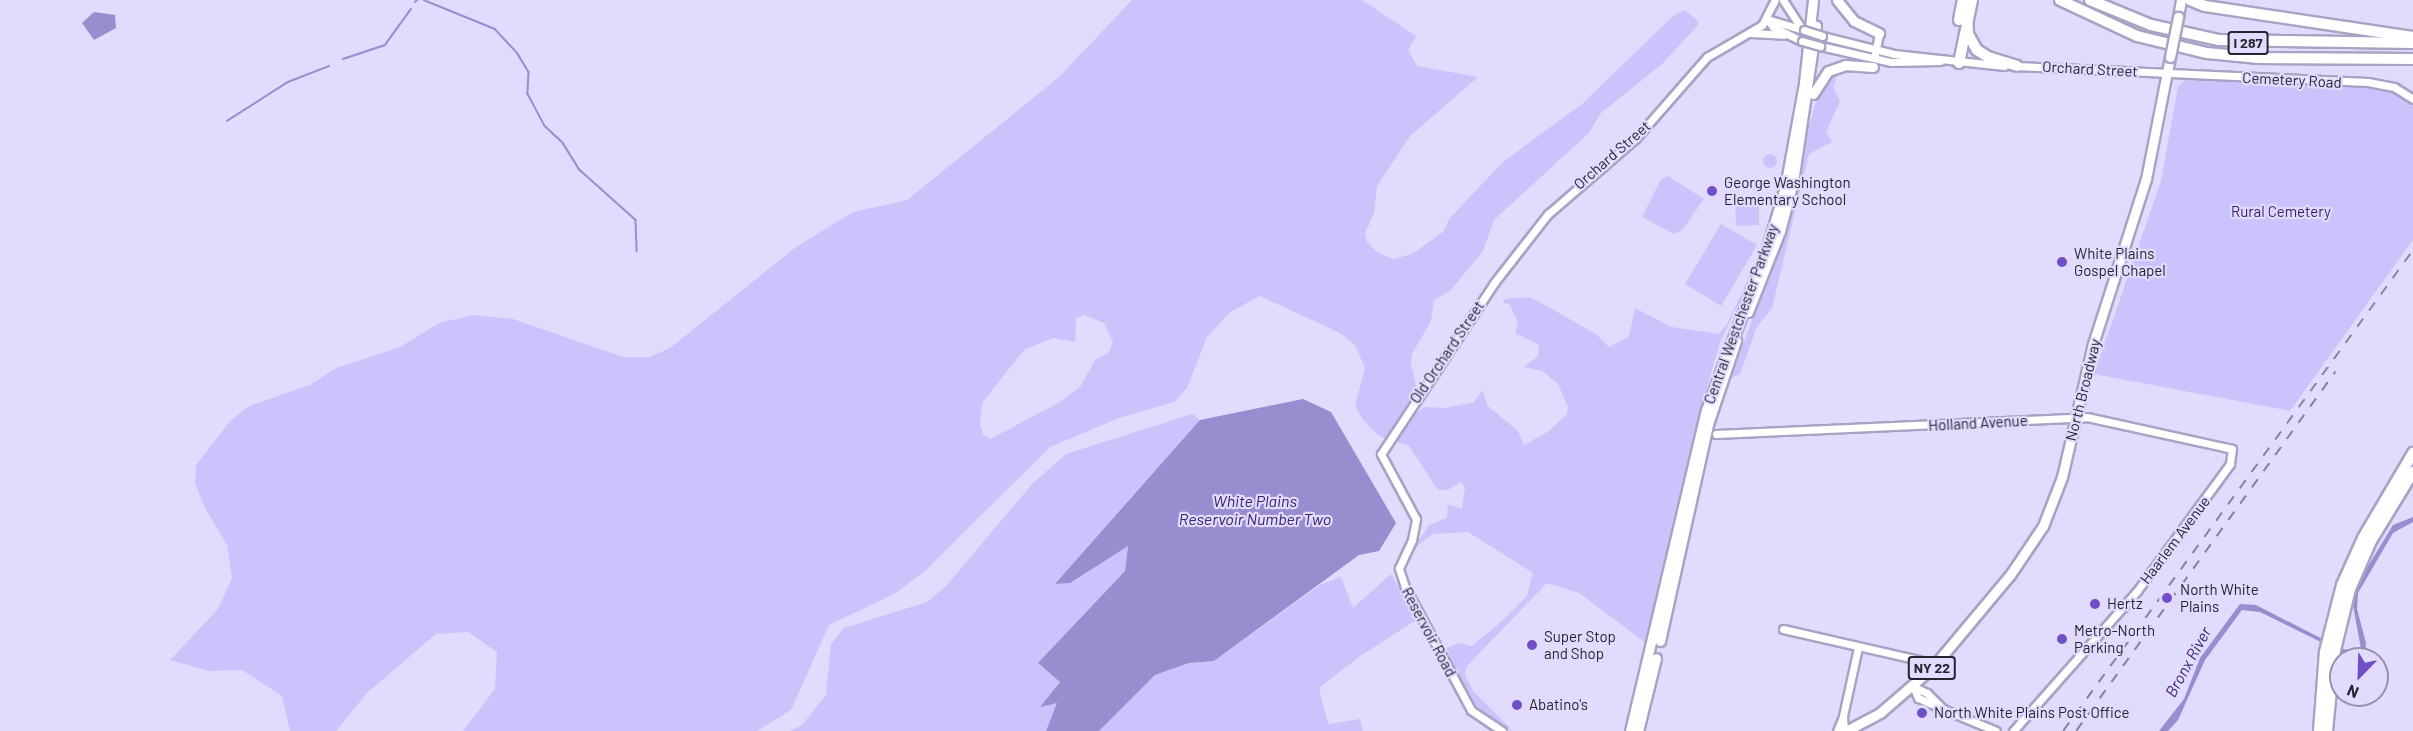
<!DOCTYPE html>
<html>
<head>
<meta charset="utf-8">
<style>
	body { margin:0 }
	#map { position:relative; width:2413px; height:731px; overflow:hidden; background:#e1dbfe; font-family:Barlow,sans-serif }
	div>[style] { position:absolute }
	.green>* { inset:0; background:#cdc3fc }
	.round { border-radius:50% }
	.water>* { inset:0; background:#998ccf }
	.stream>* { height:1.5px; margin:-0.75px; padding:0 0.75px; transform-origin:0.75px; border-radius:0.75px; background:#998ccf }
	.roads { filter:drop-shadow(2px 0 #a8a3c4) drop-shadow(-2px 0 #a8a3c4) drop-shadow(0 2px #a8a3c4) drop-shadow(0 -2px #a8a3c4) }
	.minor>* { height:7px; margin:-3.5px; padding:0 3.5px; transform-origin:3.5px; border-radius:3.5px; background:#fff }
	.major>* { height:9px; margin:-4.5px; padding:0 4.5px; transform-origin:4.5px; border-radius:4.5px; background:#fff }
	.highway>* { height:10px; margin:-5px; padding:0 5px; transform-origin:5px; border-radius:5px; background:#fff }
	.rail>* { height:1.5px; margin-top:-0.75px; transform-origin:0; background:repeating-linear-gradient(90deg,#87829a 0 10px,transparent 0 20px) }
	.bridges { filter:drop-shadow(2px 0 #a8a3c4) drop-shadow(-2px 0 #a8a3c4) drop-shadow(0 2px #a8a3c4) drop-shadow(0 -2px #a8a3c4) }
	.minor-bridge>* { height:7px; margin:-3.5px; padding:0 3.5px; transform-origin:3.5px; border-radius:3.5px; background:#fff }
	.major-bridge>* { height:9px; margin:-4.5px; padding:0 4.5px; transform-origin:4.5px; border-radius:4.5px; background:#fff }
	.dots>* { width:16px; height:16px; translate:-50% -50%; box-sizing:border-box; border:3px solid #e1dbfe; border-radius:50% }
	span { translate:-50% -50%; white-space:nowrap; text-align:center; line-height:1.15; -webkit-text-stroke:4.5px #e1dbfe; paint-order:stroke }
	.shield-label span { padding:2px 4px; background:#e1dbfe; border:2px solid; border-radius:4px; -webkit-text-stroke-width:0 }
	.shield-label { font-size:14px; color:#262330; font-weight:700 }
	.street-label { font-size:15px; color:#262330 }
	.poi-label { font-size:15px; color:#262330 }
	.left { translate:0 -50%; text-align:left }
	.park-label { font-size:15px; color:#361c6a }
	.water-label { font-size:16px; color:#3a216f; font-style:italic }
	.north { position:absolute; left:2329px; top:647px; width:60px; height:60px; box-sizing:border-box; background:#e1dbfe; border:2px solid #9691ac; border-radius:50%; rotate:203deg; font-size:16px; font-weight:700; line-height:24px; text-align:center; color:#262330 }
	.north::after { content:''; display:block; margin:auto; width:21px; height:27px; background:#714ec7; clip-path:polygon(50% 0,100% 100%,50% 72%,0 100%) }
</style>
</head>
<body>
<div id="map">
	<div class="green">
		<i style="clip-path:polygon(evenodd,1132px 0,1362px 0,1416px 36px,1408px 50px,1417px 66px,1478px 77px,1410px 136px,1377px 186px,1374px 213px,1365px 233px,1367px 242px,1377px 252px,1393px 259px,1412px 254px,1443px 232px,1449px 219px,1503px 162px,1582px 104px,1673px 16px,1684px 10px,1696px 19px,1699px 24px,1662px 64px,1601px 113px,1589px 133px,1494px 220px,1483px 251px,1450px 291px,1434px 300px,1431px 321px,1412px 354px,1411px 364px,1417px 390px,1413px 415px,1425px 407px,1445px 408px,1474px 402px,1482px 390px,1488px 406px,1518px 431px,1524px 445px,1549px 431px,1567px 414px,1568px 407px,1558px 384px,1542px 371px,1524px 367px,1538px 356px,1539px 345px,1515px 333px,1518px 322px,1510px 305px,1503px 302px,1505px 299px,1528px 297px,1538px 301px,1596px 334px,1609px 347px,1629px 336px,1635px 308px,1672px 327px,1719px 334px,1727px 324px,1761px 251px,1759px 262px,1720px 342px,1694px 433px,1646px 643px,1579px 593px,1547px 583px,1466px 667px,1465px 676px,1474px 692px,1513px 731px,1480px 711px,1461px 686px,1447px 648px,1459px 643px,1472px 646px,1503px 620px,1527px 596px,1533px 573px,1468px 532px,1433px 534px,1414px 548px,1429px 525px,1447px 518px,1448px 504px,1462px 509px,1465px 488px,1461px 482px,1448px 490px,1438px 490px,1409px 446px,1379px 436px,1363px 420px,1355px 406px,1365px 368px,1355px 345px,1340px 333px,1260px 296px,1230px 312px,1207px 337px,1187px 388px,1174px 402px,1119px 418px,1050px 447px,925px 571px,896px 593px,829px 625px,791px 710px,757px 731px,463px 731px,495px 689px,497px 652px,468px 632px,436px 634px,367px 693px,336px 731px,290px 731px,282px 696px,242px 670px,209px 671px,170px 660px,218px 609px,232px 578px,227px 545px,205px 508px,195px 483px,196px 465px,231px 420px,249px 406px,310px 385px,336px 368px,400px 347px,439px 323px,473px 315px,513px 319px,623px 357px,650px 357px,670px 348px,796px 247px,853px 212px,907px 200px,1059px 77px,1132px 0,1084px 315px,1104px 323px,1113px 342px,1109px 352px,1095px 360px,1080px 387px,1058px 403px,990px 439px,983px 434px,980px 424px,982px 403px,1024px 350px,1053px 338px,1075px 342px,1076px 318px,1084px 315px)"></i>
		<i style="clip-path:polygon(1838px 73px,1833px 87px,1840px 101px,1826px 132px,1832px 142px,1809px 154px,1772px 308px,1757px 327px,1740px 374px,1731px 378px,1789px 219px,1804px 142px,1820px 89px)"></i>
		<i style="clip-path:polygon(2187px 78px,2376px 88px,2395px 93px,2413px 106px,2413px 240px,2290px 411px,2094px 374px,2161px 181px,2178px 87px)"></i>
		<i class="round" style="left:1763px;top:154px;width:14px;height:14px"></i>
		<i style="clip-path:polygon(1668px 176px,1704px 199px,1683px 229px,1674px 234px,1642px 217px,1661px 179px)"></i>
		<i style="clip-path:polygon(1735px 198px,1759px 198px,1759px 225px,1736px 226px)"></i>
		<i style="clip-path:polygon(1721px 224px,1757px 245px,1721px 306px,1685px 284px)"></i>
		<i style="clip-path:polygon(1192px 414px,1200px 420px,1178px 448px,1056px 584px,1070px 583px,1128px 545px,1125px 571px,1039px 663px,1060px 682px,1041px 706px,1058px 703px,1046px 731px,790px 731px,802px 725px,826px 695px,831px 644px,844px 628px,927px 602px,946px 586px,1033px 483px,1066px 454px)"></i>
		<i style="clip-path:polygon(1391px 574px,1418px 619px,1360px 656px,1319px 688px,1328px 724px,1360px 719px,1363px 731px,1099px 731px,1155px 675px,1189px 663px,1214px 661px,1320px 585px,1341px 577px,1353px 608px)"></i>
	</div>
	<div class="water">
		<i style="clip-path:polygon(94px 12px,115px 15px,116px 28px,94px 40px,82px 23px)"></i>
		<i style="clip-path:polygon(1303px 399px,1331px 412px,1396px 523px,1379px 551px,1359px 555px,1214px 661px,1189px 663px,1155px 675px,1099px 731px,1046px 731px,1057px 703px,1040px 707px,1060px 682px,1038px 663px,1125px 571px,1128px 546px,1070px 583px,1055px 584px,1200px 420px)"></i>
		<i style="clip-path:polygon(2413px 517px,2413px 522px,2393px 533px,2358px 593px,2357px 609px,2366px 643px,2365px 652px,2347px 655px,2260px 612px,2242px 610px,2205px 660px,2178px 720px,2168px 731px,2159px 731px,2184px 699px,2200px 658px,2240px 604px,2256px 605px,2340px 648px,2351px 651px,2361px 649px,2352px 600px,2359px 581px,2393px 525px)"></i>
	</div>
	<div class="stream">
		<i style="left:424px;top:0;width:77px;rotate:22.2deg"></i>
		<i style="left:495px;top:29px;width:34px;rotate:47deg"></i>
		<i style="left:518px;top:54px;width:21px;rotate:59deg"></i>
		<i style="left:529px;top:72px;width:22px;rotate:93deg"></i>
		<i style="left:528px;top:94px;width:36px;rotate:62deg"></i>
		<i style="left:545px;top:126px;width:25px;rotate:43deg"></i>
		<i style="left:563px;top:143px;width:31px;rotate:58deg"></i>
		<i style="left:579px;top:169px;width:76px;rotate:41.8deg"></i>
		<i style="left:636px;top:220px;width:31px;rotate:88deg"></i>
		<i style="left:415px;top:2px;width:3px;rotate:-45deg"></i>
		<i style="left:343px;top:59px;width:44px;rotate:-18.4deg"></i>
		<i style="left:385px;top:45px;width:44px;rotate:-54.2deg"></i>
		<i style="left:227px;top:121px;width:72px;rotate:-32.6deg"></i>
		<i style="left:288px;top:82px;width:44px;rotate:-21.3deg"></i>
	</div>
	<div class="roads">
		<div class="minor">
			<i style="left:1783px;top:0;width:31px;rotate:57deg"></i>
			<i style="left:1767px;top:19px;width:10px;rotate:53deg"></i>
			<i style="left:1773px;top:27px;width:32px;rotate:26deg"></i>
			<i style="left:1767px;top:19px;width:39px;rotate:17deg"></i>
			<i style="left:1751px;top:33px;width:33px;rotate:3deg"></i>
			<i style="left:1822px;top:36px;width:74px;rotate:14deg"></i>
			<i style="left:1894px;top:54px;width:111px;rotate:6.2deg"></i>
			<i style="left:1820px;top:46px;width:73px;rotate:12.7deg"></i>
			<i style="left:1891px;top:62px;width:49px;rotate:-1.2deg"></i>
			<i style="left:1875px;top:54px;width:21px;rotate:-79deg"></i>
			<i style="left:2016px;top:66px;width:352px;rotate:2.6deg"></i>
			<i style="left:2368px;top:82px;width:26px;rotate:11deg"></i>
			<i style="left:2394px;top:87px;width:22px;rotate:32deg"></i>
			<i style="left:1716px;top:434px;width:371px;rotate:-2.6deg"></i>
			<i style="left:2087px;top:417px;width:148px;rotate:12.4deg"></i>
			<i style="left:2232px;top:449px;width:15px;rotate:98deg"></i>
			<i style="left:2230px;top:464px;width:157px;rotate:126.2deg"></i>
			<i style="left:2137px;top:591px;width:187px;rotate:131.5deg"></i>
			<i style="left:1783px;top:629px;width:139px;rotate:12.8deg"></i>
			<i style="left:1919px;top:660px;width:16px;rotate:27deg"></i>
			<i style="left:1913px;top:686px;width:16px;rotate:27deg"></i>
			<i style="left:1927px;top:693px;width:23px;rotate:45deg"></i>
			<i style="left:1943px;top:709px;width:27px;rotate:-156deg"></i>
			<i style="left:1918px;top:698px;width:13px;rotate:-113deg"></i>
			<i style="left:1943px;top:709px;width:57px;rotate:22.5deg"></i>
			<i style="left:1502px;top:731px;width:37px;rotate:-146deg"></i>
			<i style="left:1471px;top:710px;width:140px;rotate:-118.2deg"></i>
			<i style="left:1405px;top:587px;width:20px;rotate:-108deg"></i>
			<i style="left:1399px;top:568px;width:31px;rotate:-65deg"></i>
			<i style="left:1412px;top:540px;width:21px;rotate:-79deg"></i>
			<i style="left:1416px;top:519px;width:74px;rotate:-118.3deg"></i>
			<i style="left:1381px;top:454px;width:205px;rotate:-56.5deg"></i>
			<i style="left:1494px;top:283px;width:88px;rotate:-52deg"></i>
			<i style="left:1548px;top:214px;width:116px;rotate:-40.8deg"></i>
			<i style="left:1636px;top:138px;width:108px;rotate:-48.8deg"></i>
			<i style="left:1707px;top:57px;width:64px;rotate:-30.2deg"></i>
			<i style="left:1762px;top:25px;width:28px;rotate:-63deg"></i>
			<i style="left:1837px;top:731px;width:15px;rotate:-67deg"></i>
			<i style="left:1844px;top:731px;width:15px;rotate:-94deg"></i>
			<i style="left:1843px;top:716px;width:71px;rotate:-77.7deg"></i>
		</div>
		<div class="major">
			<i style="left:1837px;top:0;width:27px;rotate:51deg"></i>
			<i style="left:1854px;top:21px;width:28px;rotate:26deg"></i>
			<i style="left:2178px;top:17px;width:17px;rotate:-80deg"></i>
			<i style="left:1813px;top:94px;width:27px;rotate:-57deg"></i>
			<i style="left:1828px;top:71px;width:18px;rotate:-19deg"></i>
			<i style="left:1845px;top:65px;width:28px;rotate:4deg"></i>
			<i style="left:1748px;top:312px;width:87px;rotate:-68.4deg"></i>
			<i style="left:1780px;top:231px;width:51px;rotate:-75.1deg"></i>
			<i style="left:1793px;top:182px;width:158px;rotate:-81.6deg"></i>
			<i style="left:1660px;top:641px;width:222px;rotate:-77.5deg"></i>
			<i style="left:1708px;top:424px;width:88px;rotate:-71.4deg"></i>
			<i style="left:1630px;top:731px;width:330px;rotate:-76.7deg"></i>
			<i style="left:1706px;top:410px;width:170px;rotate:-69.3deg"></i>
			<i style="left:1766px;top:251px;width:67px;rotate:-73.5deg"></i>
			<i style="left:1785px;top:187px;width:106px;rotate:-79.6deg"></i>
			<i style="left:1804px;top:83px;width:83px;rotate:-83.8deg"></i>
			<i style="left:1638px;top:731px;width:75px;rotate:-76.1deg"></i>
			<i style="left:1846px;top:731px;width:40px;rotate:-28deg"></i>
			<i style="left:1881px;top:712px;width:69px;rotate:-40.9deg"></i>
			<i style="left:1933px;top:667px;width:120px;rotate:-50.1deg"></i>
			<i style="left:2010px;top:575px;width:59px;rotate:-56deg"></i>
			<i style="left:2043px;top:526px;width:53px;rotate:-68.8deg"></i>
			<i style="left:2062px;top:477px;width:137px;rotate:-76.9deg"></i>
			<i style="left:2093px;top:344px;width:173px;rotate:-72.2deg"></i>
			<i style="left:2146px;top:179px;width:124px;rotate:-78.9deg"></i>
		</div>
		<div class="highway">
			<i style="left:2060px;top:0;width:85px;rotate:25.1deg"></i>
			<i style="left:2137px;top:36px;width:72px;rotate:13.7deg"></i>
			<i style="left:2207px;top:53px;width:52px;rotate:5.5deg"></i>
			<i style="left:2259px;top:58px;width:154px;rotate:0.4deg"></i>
			<i style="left:2090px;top:0;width:66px;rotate:22.3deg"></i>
			<i style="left:2151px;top:25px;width:70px;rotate:12.4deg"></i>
			<i style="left:2219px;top:40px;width:194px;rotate:0.9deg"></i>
			<i style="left:2190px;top:0;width:16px;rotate:22deg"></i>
			<i style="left:2205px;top:6px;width:210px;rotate:8.5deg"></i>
			<i style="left:1967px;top:15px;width:19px;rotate:87deg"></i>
			<i style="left:1968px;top:34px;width:18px;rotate:61deg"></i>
			<i style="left:1977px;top:50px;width:13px;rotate:32deg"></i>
			<i style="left:1988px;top:57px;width:30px;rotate:17deg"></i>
			<i style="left:1959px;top:20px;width:20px;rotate:-79deg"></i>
			<i style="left:1959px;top:63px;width:64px;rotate:-78.3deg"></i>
			<i style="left:2319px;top:731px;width:79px;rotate:-85.7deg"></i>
			<i style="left:2325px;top:652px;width:69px;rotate:-75.8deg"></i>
			<i style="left:2342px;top:585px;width:51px;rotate:-65.9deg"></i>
			<i style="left:2363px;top:538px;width:99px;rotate:-59.5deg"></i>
			<i style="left:2327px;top:731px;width:81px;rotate:-84.4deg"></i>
			<i style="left:2335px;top:650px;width:63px;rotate:-76.2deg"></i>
			<i style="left:2350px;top:589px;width:52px;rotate:-66.4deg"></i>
			<i style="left:2371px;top:541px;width:81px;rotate:-58.7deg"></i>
		</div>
	</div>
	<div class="rail">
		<i style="left:2063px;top:731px;width:595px;rotate:-53.96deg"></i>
		<i style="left:2076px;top:731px;width:443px;rotate:-54.2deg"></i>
	</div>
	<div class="bridges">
		<div class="minor-bridge">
			<i style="left:1804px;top:30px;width:19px;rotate:18deg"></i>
			<i style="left:1802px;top:41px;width:19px;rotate:16deg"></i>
		</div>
		<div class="major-bridge">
			<i style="left:2170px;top:57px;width:41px;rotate:-78.7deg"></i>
		</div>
	</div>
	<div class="dots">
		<i style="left:1712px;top:191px;background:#714ec7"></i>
		<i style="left:2062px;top:262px;background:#714ec7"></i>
		<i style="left:2167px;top:598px;background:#714ec7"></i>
		<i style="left:2095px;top:604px;background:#714ec7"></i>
		<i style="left:2062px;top:639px;background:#714ec7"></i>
		<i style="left:1532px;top:645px;background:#714ec7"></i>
		<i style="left:1517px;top:705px;background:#714ec7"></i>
		<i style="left:1922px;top:713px;background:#714ec7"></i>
	</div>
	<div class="shield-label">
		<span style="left:2248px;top:43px">I 287</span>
		<span style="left:1932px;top:668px">NY 22</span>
	</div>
	<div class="street-label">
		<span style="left:2090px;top:69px;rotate:3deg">Orchard Street</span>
		<span style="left:2292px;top:80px;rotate:3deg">Cemetery Road</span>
		<span style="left:1612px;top:155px;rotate:-41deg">Orchard Street</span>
		<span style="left:1741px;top:314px;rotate:-70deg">Central Westchester Parkway</span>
		<span style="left:1447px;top:352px;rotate:-56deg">Old Orchard Street</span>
		<span style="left:2083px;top:390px;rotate:-76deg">North Broadway</span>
		<span style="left:1978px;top:423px;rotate:-3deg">Holland Avenue</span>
		<span style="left:2175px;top:540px;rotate:-53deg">Haarlem Avenue</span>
		<span style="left:1429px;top:632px;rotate:62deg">Reservoir Road</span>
	</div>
	<div class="poi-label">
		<span class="left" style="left:1724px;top:191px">George Washington<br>Elementary School</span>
		<span class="left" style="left:2074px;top:262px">White Plains<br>Gospel Chapel</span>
		<span class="left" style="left:2180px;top:598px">North White<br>Plains</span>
		<span class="left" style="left:2107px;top:604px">Hertz</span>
		<span class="left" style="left:2074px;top:639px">Metro-North<br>Parking</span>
		<span class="left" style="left:1544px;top:645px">Super Stop<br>and Shop</span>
		<span class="left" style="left:1529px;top:705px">Abatino's</span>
		<span class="left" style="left:1934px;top:713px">North White Plains Post Office</span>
	</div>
	<div class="park-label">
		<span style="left:2281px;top:212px">Rural Cemetery</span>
	</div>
	<div class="water-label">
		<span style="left:1255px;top:510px">White Plains<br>Reservoir Number Two</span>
		<span style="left:2188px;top:662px;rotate:-61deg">Bronx River</span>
	</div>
	<div class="north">N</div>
</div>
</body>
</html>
